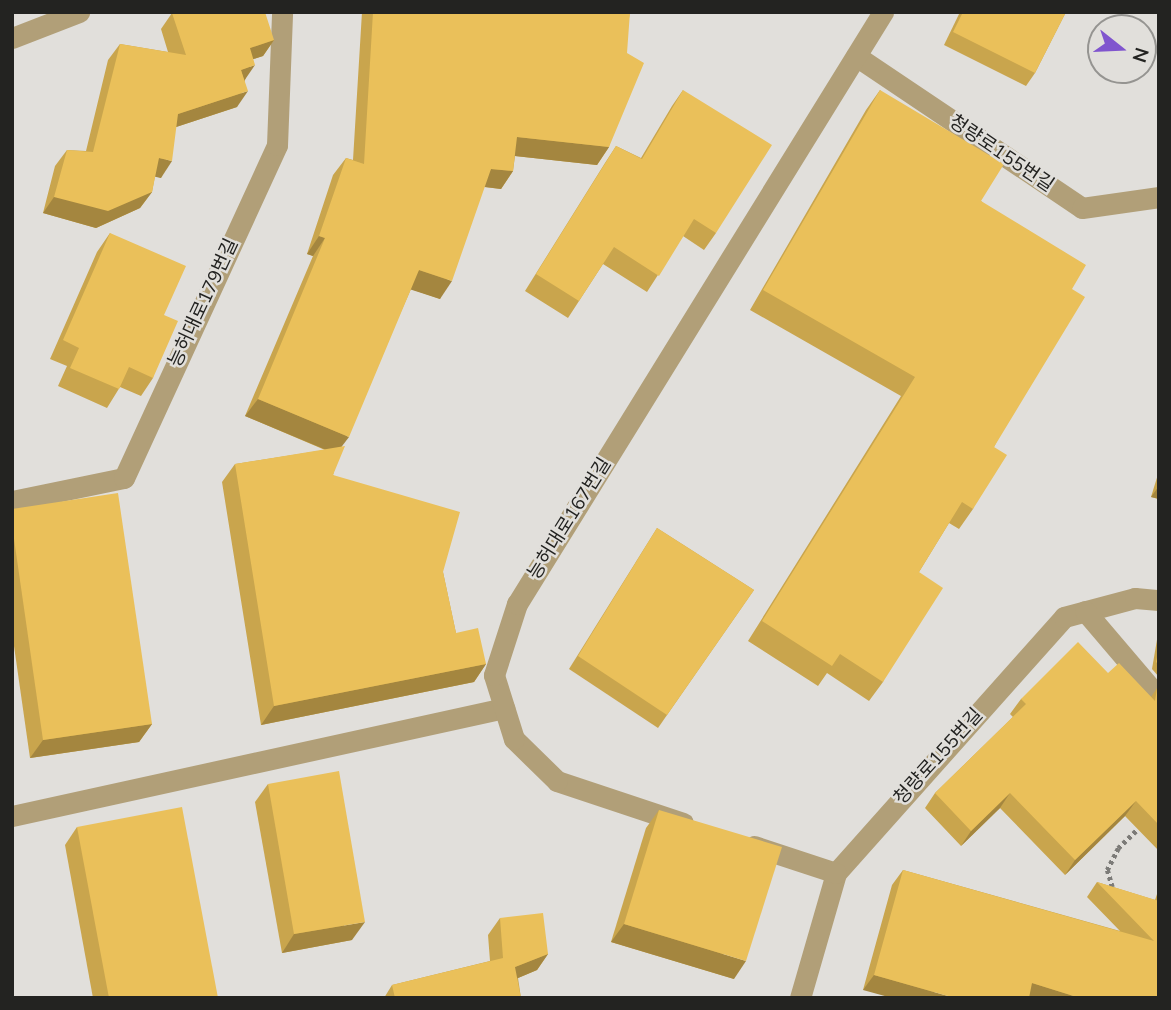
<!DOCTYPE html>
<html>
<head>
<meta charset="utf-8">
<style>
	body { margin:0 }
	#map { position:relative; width:1171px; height:1010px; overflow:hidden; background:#e1dfdb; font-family:"Nunito Sans","Noto Sans KR",sans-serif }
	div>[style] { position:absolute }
	.path>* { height:4.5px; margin-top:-2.25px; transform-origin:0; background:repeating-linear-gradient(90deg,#7c7b78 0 3.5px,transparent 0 7px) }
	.service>* { height:21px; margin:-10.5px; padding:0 10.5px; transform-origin:10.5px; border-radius:10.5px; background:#b19f78 }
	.minor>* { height:21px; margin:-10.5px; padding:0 10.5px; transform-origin:10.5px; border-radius:10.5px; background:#b19f78 }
	.wall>* { inset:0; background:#c9a54d }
	.shaded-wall>* { inset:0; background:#a4863f }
	.building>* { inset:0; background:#eac05a }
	span { translate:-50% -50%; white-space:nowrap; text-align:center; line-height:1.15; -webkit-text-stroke:5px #e1dfdb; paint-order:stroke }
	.street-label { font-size:19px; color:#232321 }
	.frame { position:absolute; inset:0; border:14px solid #232321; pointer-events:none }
	.north { position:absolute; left:1087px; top:14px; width:70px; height:70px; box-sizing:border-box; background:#e1dfdb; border:2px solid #959491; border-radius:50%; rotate:108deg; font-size:19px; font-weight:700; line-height:28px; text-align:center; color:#232321 }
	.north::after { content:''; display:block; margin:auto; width:24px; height:32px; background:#8055ce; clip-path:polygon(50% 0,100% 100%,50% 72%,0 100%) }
</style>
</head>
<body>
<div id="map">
	<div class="path">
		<i style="left:1112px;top:887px;width:18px;rotate:-106deg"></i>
		<i style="left:1107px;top:870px;width:25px;rotate:-63deg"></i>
		<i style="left:1118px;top:848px;width:30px;rotate:-44deg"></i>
	</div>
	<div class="service">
		<i style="left:12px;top:38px;width:72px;rotate:-21.2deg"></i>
		<i style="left:856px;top:56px;width:272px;rotate:33.9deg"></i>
		<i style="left:1082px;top:208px;width:78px;rotate:-8.1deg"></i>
		<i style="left:800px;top:998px;width:130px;rotate:-73.9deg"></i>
		<i style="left:836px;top:873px;width:343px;rotate:-48.3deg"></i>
		<i style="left:1064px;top:617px;width:73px;rotate:-15deg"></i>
		<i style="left:1135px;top:598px;width:24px;rotate:5deg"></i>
	</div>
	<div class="minor">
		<i style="left:12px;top:501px;width:114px;rotate:-11.6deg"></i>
		<i style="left:124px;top:478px;width:366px;rotate:-65.3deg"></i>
		<i style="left:277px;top:145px;width:133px;rotate:-87.8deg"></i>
		<i style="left:1085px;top:611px;width:114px;rotate:49.6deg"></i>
		<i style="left:12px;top:816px;width:504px;rotate:-12.38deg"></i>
		<i style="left:683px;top:823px;width:133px;rotate:-161.6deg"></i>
		<i style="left:557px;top:781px;width:60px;rotate:-135.7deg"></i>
		<i style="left:514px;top:739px;width:67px;rotate:-107.4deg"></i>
		<i style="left:494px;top:675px;width:75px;rotate:-72.1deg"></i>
		<i style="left:517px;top:604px;width:696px;rotate:-58.27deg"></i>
		<i style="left:754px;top:846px;width:86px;rotate:18.2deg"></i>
	</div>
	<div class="wall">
		<i style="clip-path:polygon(362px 12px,630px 12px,609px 147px,597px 165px,515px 156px,513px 171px,501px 189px,484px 187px,440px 299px,411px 289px,341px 447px,333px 475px,443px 572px,456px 633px,486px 664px,474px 682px,261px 725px,222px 482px,235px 464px,325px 450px,245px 416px,313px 256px,307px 254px,333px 175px,346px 158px,353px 160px)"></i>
		<i style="clip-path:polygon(960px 12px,1066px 12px,1035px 73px,1026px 86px,944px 45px)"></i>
		<i style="clip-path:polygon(172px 13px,274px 40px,263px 56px,253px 59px,245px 80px,237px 107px,176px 127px,161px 178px,155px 176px,152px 192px,140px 208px,96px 228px,43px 213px,55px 166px,67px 150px,86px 151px,108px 60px,120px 44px,168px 52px,161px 29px)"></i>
		<i style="clip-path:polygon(683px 90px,716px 233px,704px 250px,683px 236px,647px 292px,603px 264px,568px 318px,525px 291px,605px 163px,616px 146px,641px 158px,672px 106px)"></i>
		<i style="clip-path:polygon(880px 90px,981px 201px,1072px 289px,994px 447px,973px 509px,959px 529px,949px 523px,919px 572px,883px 682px,869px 701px,827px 673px,818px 686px,748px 641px,901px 396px,750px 310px,866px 110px)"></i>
		<i style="clip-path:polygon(110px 233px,164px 315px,153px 378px,141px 396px,120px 387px,107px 408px,58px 386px,67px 366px,50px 359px,97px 252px)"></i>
		<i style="clip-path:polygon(1159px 471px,1159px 499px,1151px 497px)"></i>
		<i style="clip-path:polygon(12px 509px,152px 724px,139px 742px,30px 758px,12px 632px)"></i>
		<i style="clip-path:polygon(657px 528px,754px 590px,658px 728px,569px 669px)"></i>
		<i style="clip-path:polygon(1159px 628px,1159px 677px,1152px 669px)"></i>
		<i style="clip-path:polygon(1108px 673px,1151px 697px,1157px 688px,1159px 690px,1159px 851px,1125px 816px,1065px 875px,1000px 808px,961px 846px,925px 808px,935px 793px,1013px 717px,1010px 714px,1021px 699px)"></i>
		<i style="clip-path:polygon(268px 784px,352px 940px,282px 953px,255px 802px)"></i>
		<i style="clip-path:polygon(659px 810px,734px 979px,611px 942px,646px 828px)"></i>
		<i style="clip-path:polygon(77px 827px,218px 998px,93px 998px,65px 845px)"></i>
		<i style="clip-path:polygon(903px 870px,1120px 931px,1087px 897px,1097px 882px,1155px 900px,1159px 888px,1159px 998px,863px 990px,892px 885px)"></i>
		<i style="clip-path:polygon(500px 918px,548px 954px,537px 970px,518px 978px,521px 998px,384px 998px,392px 985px,490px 961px,488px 935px)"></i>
	</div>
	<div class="shaded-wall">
		<i style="clip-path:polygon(274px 40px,263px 56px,238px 64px,250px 48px)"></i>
		<i style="clip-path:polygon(255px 65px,244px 81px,241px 70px)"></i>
		<i style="clip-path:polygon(248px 91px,237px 107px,167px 130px,178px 114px)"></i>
		<i style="clip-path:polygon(517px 137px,609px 147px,597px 165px,505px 155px)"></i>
		<i style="clip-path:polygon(159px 158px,172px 161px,161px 178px,147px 175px)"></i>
		<i style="clip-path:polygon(491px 169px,513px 171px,501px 189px,478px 186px)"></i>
		<i style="clip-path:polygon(152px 192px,140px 208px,96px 228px,43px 213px,54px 197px)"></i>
		<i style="clip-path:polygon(319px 236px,325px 238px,313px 256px,307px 254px)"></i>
		<i style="clip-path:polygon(419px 270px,452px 281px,440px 299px,406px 288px)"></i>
		<i style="clip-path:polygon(258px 399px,349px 437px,336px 454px,245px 416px)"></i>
		<i style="clip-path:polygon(1159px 486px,1159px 499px,1151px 497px)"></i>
		<i style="clip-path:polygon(486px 664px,474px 682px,261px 725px,274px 706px)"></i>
		<i style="clip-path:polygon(152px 724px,139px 742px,30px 758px,43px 740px)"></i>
		<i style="clip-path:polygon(1010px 793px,1000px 808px,961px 846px,971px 831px)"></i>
		<i style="clip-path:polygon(1136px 801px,1125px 816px,1065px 875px,1075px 860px)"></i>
		<i style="clip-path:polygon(365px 922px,352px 940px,282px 953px,294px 934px)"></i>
		<i style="clip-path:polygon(624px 924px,746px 961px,734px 979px,611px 942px)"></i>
		<i style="clip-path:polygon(548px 954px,537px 970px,504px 984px,515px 967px)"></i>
		<i style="clip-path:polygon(874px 975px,955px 998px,892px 998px,863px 990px)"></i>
		<i style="clip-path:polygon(1032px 983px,1080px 998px,1021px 997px)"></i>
	</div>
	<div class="building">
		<i style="clip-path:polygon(174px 12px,265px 12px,274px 40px,250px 48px,255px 65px,241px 70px,248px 91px,178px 114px,172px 161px,159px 158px,152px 192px,108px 211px,54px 197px,67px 150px,93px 152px,120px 44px,186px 55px,172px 13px)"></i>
		<i style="clip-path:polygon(373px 12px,630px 12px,627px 53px,644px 63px,609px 147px,517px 137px,513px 171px,491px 169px,452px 281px,419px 270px,349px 437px,258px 399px,325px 238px,319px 236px,346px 158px,364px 164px)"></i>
		<i style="clip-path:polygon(963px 12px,1066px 12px,1035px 73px,953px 32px)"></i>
		<i style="clip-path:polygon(683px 90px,772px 145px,716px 233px,694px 219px,659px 276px,614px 247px,579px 301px,536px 274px,616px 146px,642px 159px)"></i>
		<i style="clip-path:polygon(880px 90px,1004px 164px,981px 201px,1086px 265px,1072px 289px,1085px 297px,994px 447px,1007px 455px,973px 509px,962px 502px,919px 572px,943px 588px,883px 682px,840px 654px,832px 666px,762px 621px,915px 377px,763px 290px)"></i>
		<i style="clip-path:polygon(110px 233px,186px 266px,164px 315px,178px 321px,153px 378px,129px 367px,119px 389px,70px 368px,79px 348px,63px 340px)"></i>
		<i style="clip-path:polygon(345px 446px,333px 475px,460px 512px,443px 572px,456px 633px,478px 628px,486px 664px,274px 706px,235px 464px)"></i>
		<i style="clip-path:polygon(118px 493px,152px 724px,43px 740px,12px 525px,12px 509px)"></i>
		<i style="clip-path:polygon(657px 528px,754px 590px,667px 715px,578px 656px)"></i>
		<i style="clip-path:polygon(1078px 642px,1108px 673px,1119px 663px,1155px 701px,1157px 688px,1159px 690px,1159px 825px,1136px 801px,1075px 860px,1010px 793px,971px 831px,935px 793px,1026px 704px,1021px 699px)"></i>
		<i style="clip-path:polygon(1159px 647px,1159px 665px,1156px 662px)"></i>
		<i style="clip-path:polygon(339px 771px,365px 922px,294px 934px,268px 784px)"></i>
		<i style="clip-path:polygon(182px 807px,218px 998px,109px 998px,77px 827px)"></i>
		<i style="clip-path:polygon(659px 810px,782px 847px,746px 961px,624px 924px)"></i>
		<i style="clip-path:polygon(903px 870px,1154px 941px,1097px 882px,1159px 901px,1159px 998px,1080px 998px,1032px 983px,1029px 998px,955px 998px,874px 975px)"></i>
		<i style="clip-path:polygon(543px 913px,548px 954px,515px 967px,521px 998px,395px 998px,392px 985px,503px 958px,500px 918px)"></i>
	</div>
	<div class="street-label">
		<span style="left:1001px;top:154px;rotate:34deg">청량로155번길</span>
		<span style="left:204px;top:303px;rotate:-65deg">능허대로179번길</span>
		<span style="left:570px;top:519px;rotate:-58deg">능허대로167번길</span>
		<span style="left:939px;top:757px;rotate:-48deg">청량로155번길</span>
	</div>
	<div class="frame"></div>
	<div class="north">N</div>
</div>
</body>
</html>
